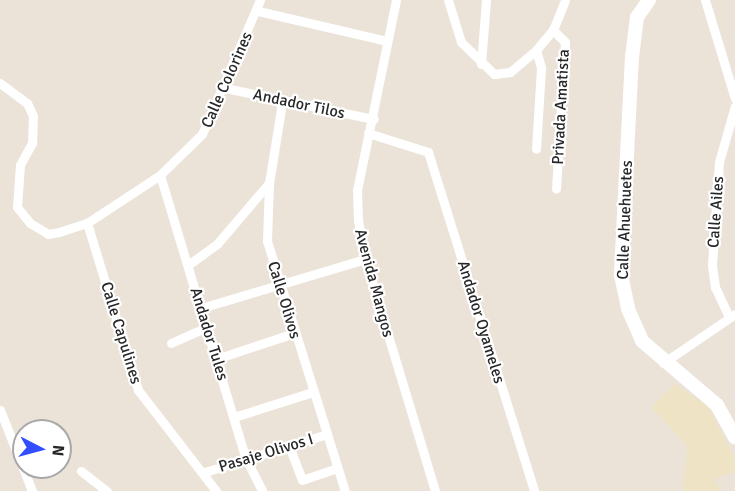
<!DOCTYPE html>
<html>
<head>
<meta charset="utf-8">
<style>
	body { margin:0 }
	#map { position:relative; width:735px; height:491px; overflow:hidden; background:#ebe3d8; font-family:Signika,sans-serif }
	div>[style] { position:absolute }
	.education>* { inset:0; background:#eee3c5 }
	.minor>* { height:9px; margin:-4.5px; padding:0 4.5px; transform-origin:4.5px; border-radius:4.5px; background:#fff }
	.secondary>* { height:14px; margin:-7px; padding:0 7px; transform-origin:7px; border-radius:7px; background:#fff }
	span { translate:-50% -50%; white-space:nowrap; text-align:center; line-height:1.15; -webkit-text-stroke:4.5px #fff; paint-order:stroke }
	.street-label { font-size:16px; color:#272727 }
	.north { position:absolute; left:12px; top:419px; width:60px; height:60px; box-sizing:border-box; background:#fff; border:2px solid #a9a9a9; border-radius:50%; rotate:96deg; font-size:16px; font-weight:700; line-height:24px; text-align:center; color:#272727 }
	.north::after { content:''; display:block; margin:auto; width:21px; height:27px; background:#314fff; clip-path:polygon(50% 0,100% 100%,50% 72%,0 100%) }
</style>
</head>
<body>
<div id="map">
	<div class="education">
		<i style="clip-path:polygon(675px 384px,708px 407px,735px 459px,735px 472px,714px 479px,721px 491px,683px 491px,687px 446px,651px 407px)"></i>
	</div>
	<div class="minor">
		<i style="left:396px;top:0;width:194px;rotate:101.6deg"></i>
		<i style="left:357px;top:190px;width:30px;rotate:88deg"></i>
		<i style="left:358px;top:220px;width:40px;rotate:80deg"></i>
		<i style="left:365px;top:259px;width:242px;rotate:73.2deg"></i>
		<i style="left:448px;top:0;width:44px;rotate:72.8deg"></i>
		<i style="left:461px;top:42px;width:46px;rotate:44.1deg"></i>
		<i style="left:494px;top:74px;width:16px;rotate:-7deg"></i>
		<i style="left:510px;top:72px;width:34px;rotate:-40deg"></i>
		<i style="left:536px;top:50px;width:26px;rotate:-50deg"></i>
		<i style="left:553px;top:30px;width:32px;rotate:-68deg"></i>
		<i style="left:705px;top:0;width:103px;rotate:73.1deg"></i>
		<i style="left:258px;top:11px;width:132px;rotate:13.1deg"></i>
		<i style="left:553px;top:30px;width:17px;rotate:45deg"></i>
		<i style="left:565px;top:42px;width:147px;rotate:93.5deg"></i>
		<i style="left:536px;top:50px;width:19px;rotate:74deg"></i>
		<i style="left:541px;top:68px;width:81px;rotate:93.5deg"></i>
		<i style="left:481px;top:64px;width:64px;rotate:-85.5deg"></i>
		<i style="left:0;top:83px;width:34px;rotate:37deg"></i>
		<i style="left:27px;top:103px;width:14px;rotate:65deg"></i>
		<i style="left:33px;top:116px;width:27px;rotate:92deg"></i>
		<i style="left:32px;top:143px;width:25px;rotate:119deg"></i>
		<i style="left:20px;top:165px;width:42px;rotate:94.1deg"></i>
		<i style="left:17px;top:207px;width:21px;rotate:51deg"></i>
		<i style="left:30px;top:223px;width:21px;rotate:31deg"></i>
		<i style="left:48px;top:234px;width:11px;rotate:-10deg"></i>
		<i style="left:59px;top:232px;width:29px;rotate:-18deg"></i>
		<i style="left:87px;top:223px;width:87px;rotate:-33.3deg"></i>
		<i style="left:160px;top:175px;width:59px;rotate:-44.3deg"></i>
		<i style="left:202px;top:134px;width:146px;rotate:-66.6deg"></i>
		<i style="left:225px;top:88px;width:152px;rotate:11.8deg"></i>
		<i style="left:282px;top:103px;width:81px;rotate:99.2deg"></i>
		<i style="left:269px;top:183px;width:58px;rotate:92deg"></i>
		<i style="left:267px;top:241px;width:262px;rotate:72.7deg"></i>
		<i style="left:368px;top:133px;width:63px;rotate:17.6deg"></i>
		<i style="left:428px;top:152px;width:355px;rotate:72.6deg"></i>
		<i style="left:160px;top:175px;width:297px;rotate:73.2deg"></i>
		<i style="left:246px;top:459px;width:36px;rotate:63deg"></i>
		<i style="left:87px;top:223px;width:175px;rotate:73deg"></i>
		<i style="left:138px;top:390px;width:128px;rotate:52.3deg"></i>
		<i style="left:188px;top:265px;width:36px;rotate:-36deg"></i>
		<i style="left:217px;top:244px;width:80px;rotate:-49.6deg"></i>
		<i style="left:201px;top:308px;width:171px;rotate:-16.6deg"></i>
		<i style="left:729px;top:317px;width:33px;rotate:-115deg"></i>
		<i style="left:715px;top:287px;width:22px;rotate:-98deg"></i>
		<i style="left:712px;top:265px;width:103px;rotate:-86.1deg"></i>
		<i style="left:719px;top:162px;width:58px;rotate:-74.1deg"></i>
		<i style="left:171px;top:343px;width:39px;rotate:-24deg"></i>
		<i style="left:216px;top:359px;width:82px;rotate:-18.4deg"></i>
		<i style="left:663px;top:363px;width:87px;rotate:-34.2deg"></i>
		<i style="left:0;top:410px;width:87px;rotate:68.4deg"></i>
		<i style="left:234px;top:417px;width:83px;rotate:-17.6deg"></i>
		<i style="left:289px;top:446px;width:36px;rotate:69deg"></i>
		<i style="left:302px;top:480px;width:37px;rotate:-19deg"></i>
		<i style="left:81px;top:471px;width:33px;rotate:38deg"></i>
		<i style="left:205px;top:472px;width:128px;rotate:-17.3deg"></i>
	</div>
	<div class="secondary">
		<i style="left:649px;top:0;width:21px;rotate:125deg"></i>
		<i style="left:637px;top:17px;width:39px;rotate:97deg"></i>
		<i style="left:632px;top:56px;width:219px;rotate:92.9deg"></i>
		<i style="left:621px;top:275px;width:35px;rotate:78deg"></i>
		<i style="left:628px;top:309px;width:35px;rotate:66deg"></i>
		<i style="left:642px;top:341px;width:99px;rotate:40.5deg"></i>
		<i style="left:717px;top:405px;width:37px;rotate:61deg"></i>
	</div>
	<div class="street-label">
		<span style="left:227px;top:80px;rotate:-66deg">Calle Colorines</span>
		<span style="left:299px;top:104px;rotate:12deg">Andador Tilos</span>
		<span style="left:561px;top:107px;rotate:-87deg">Privada Amatista</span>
		<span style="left:716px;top:212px;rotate:-86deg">Calle Ailes</span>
		<span style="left:625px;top:220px;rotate:-88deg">Calle Ahuehuetes</span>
		<span style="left:374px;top:283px;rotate:75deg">Avenida Mangos</span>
		<span style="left:284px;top:300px;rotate:73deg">Calle Olivos</span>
		<span style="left:481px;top:322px;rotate:73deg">Andador Oyameles</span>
		<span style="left:121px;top:333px;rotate:73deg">Calle Capulines</span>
		<span style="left:209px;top:334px;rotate:73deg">Andador Tules</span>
		<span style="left:266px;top:453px;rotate:-17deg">Pasaje Olivos I</span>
	</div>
	<div class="north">N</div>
</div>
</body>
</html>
